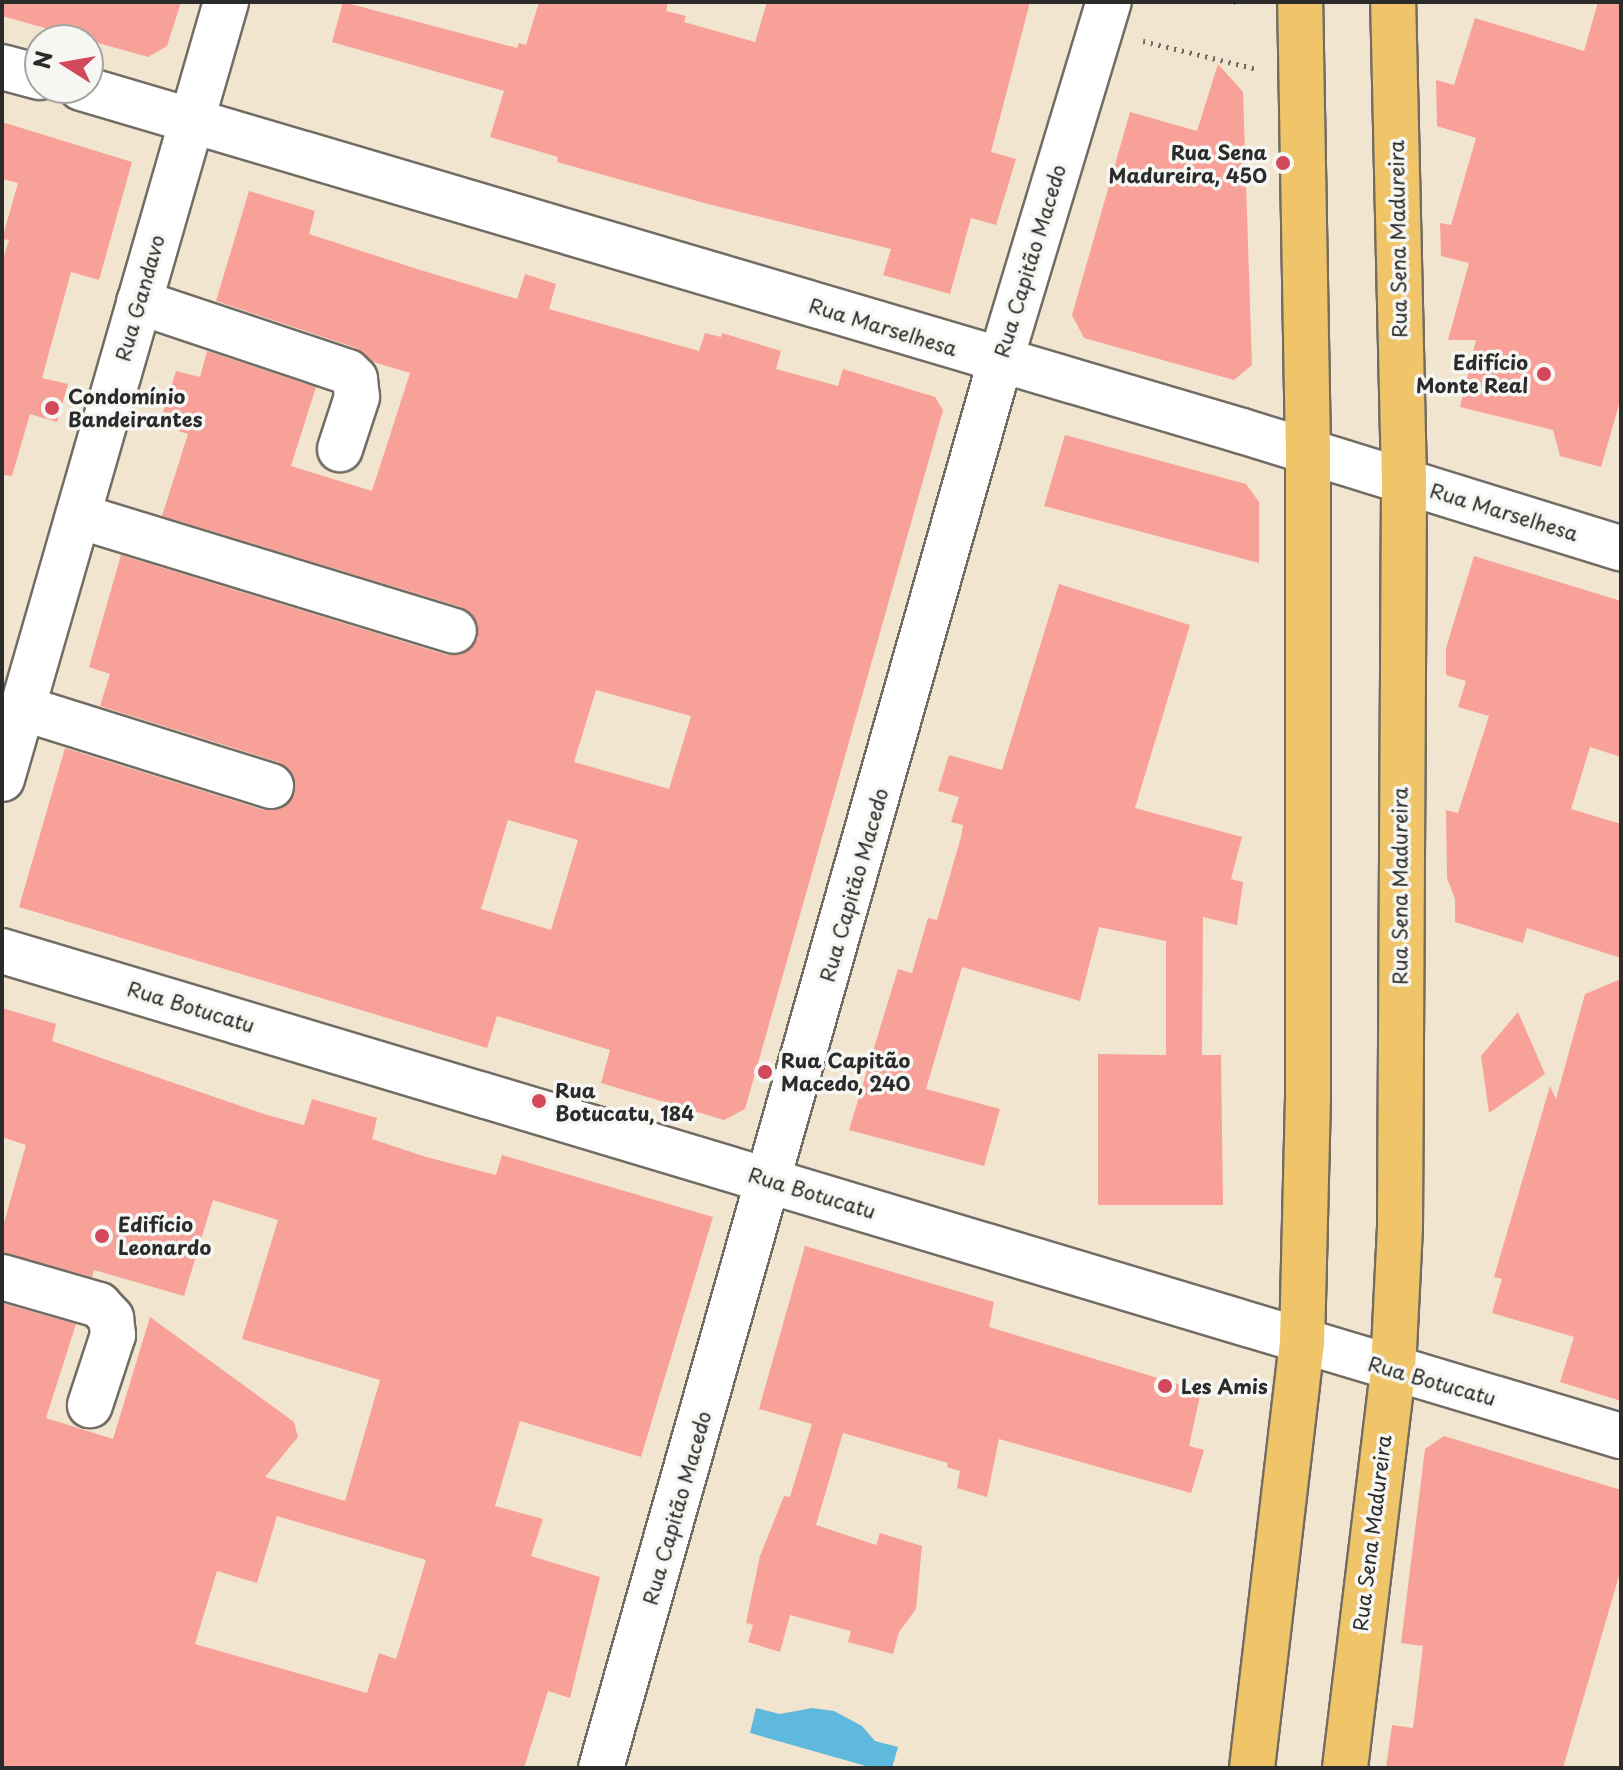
<!DOCTYPE html>
<html>
<head>
<meta charset="utf-8">
<style>
	body { margin:0 }
	#map { position:relative; width:1623px; height:1770px; overflow:hidden; background:#f2e5cf; font-family:"Playpen Sans",sans-serif }
	div>[style] { position:absolute }
	.water>* { inset:0; background:#5fb9dd }
	.building>* { inset:0; background:#f8a199 }
	.path>* { height:5px; margin-top:-2.5px; transform-origin:0; background:repeating-linear-gradient(90deg,#716c64 0 2px,transparent 0 8px) }
	.roads { filter:drop-shadow(2px 0 #716c64) drop-shadow(-2px 0 #716c64) drop-shadow(0 2px #716c64) drop-shadow(0 -2px #716c64) }
	.minor>* { height:44px; margin:-22px; padding:0 22px; transform-origin:22px; border-radius:22px; background:#fff }
	.major>* { height:44px; margin:-22px; padding:0 22px; transform-origin:22px; border-radius:22px; background:#f0c469 }
	.dots>* { width:22px; height:22px; translate:-50% -50%; box-sizing:border-box; border:4px solid #f6f6f2; border-radius:50% }
	span { translate:-50% -50%; white-space:nowrap; text-align:center; line-height:1.15; -webkit-text-stroke:7px #f6f6f2; paint-order:stroke }
	.poi-label { font-size:20px; color:#2b2b2b; font-weight:700 }
	.right { translate:-100% -50%; text-align:right }
	.left { translate:0 -50%; text-align:left }
	.street-label { font-size:20px; color:#2b2b2b }
	.frame { position:absolute; inset:0; border:4px solid #2b2b2b; pointer-events:none }
	.north { position:absolute; left:24px; top:24px; width:80px; height:80px; box-sizing:border-box; background:#f6f6f2; border:2px solid #a5a5a2; border-radius:50%; rotate:281deg; font-size:22px; font-weight:700; line-height:32px; text-align:center; color:#2b2b2b }
	.north::after { content:''; display:block; margin:auto; width:28px; height:36px; background:#d1495b; clip-path:polygon(50% 0,100% 100%,50% 72%,0 100%) }
</style>
</head>
<body>
<div id="map">
	<div class="water">
		<i style="clip-path:polygon(756px 1708px,780px 1714px,812px 1708px,834px 1711px,862px 1726px,875px 1741px,898px 1747px,892px 1768px,873px 1768px,750px 1733px)"></i>
	</div>
	<div class="building">
		<i style="clip-path:polygon(2px 2px,181px 2px,167px 46px,148px 57px,2px 16px)"></i>
		<i style="clip-path:polygon(343px 2px,517px 48px,519px 43px,526px 45px,539px 2px,668px 2px,666px 11px,686px 16px,684px 22px,755px 42px,767px 2px,1030px 2px,991px 152px,1016px 159px,996px 225px,971px 218px,950px 294px,883px 275px,891px 249px,708px 204px,557px 162px,558px 157px,490px 137px,504px 91px,332px 42px)"></i>
		<i style="clip-path:polygon(1598px 2px,1621px 2px,1621px 398px,1601px 467px,1560px 456px,1553px 430px,1460px 407px,1476px 340px,1448px 340px,1469px 263px,1441px 256px,1440px 223px,1451px 225px,1476px 138px,1437px 126px,1436px 80px,1454px 85px,1475px 18px,1584px 51px)"></i>
		<i style="clip-path:polygon(1218px 64px,1243px 92px,1252px 365px,1234px 380px,1084px 338px,1072px 315px,1130px 112px,1197px 131px)"></i>
		<i style="clip-path:polygon(2px 122px,132px 162px,99px 280px,71px 272px,42px 378px,68px 384px,57px 422px,30px 414px,12px 476px,2px 475px,2px 262px,9px 240px,2px 239px,18px 183px,2px 179px)"></i>
		<i style="clip-path:polygon(evenodd,249px 191px,315px 211px,309px 234px,417px 269px,517px 299px,525px 274px,556px 284px,549px 309px,699px 351px,705px 333px,721px 337px,722px 333px,781px 351px,776px 369px,838px 386px,843px 369px,935px 397px,943px 410px,745px 1109px,724px 1120px,601px 1083px,610px 1050px,497px 1016px,487px 1048px,19px 907px,65px 748px,264px 810px,287px 805px,295px 793px,290px 770px,278px 762px,100px 706px,110px 674px,89px 667px,121px 555px,447px 655px,460px 655px,478px 639px,478px 625px,461px 607px,162px 516px,188px 434px,159px 425px,176px 371px,200px 377px,207px 351px,316px 387px,291px 466px,372px 491px,410px 373px,373px 362px,356px 348px,216px 301px,249px 191px,596px 690px,691px 716px,669px 789px,574px 762px,596px 690px,249px 191px,508px 820px,578px 840px,551px 930px,481px 909px,508px 820px)"></i>
		<i style="clip-path:polygon(1065px 435px,1246px 484px,1259px 502px,1259px 563px,1044px 506px)"></i>
		<i style="clip-path:polygon(1474px 556px,1621px 601px,1621px 757px,1590px 747px,1571px 809px,1621px 824px,1621px 958px,1527px 928px,1523px 943px,1455px 922px,1455px 899px,1447px 878px,1446px 810px,1458px 813px,1489px 716px,1458px 707px,1466px 681px,1446px 675px,1446px 648px)"></i>
		<i style="clip-path:polygon(1059px 584px,1190px 625px,1135px 808px,1242px 837px,1231px 879px,1243px 882px,1237px 925px,1203px 917px,1202px 1055px,1221px 1055px,1223px 1205px,1098px 1205px,1098px 1054px,1166px 1055px,1166px 941px,1099px 927px,1080px 1001px,962px 967px,926px 1089px,1000px 1109px,984px 1166px,849px 1130px,898px 969px,912px 973px,928px 918px,937px 920px,961px 837px,963px 825px,951px 822px,959px 797px,938px 791px,949px 755px,1002px 770px)"></i>
		<i style="clip-path:polygon(1621px 979px,1621px 1401px,1560px 1382px,1574px 1337px,1492px 1313px,1502px 1279px,1494px 1277px,1550px 1086px,1556px 1099px,1585px 994px)"></i>
		<i style="clip-path:polygon(evenodd,2px 1008px,56px 1024px,52px 1041px,267px 1115px,304px 1125px,312px 1099px,377px 1118px,372px 1139px,426px 1157px,496px 1175px,502px 1155px,713px 1217px,641px 1457px,520px 1421px,495px 1506px,543px 1519px,531px 1556px,600px 1577px,570px 1698px,548px 1691px,524px 1768px,2px 1768px,2px 1303px,76px 1324px,46px 1418px,113px 1439px,150px 1317px,294px 1422px,298px 1437px,265px 1477px,345px 1501px,380px 1380px,242px 1339px,278px 1220px,213px 1200px,184px 1296px,94px 1270px,92px 1277px,2px 1253px,2px 1230px,26px 1145px,2px 1137px,2px 1008px,277px 1516px,426px 1560px,396px 1659px,379px 1653px,367px 1693px,195px 1644px,217px 1571px,257px 1583px,277px 1516px)"></i>
		<i style="clip-path:polygon(1518px 1012px,1545px 1074px,1489px 1113px,1481px 1056px)"></i>
		<i style="clip-path:polygon(805px 1246px,994px 1302px,989px 1327px,1201px 1391px,1189px 1446px,1204px 1450px,1191px 1493px,999px 1439px,987px 1497px,957px 1488px,960px 1471px,947px 1467px,948px 1463px,843px 1433px,816px 1525px,876px 1545px,880px 1533px,922px 1546px,916px 1609px,899px 1632px,893px 1654px,848px 1642px,851px 1631px,790px 1615px,780px 1652px,748px 1642px,753px 1625px,746px 1623px,760px 1556px,784px 1496px,790px 1497px,812px 1424px,759px 1409px)"></i>
		<i style="clip-path:polygon(1444px 1436px,1621px 1490px,1621px 1569px,1563px 1768px,1386px 1768px,1392px 1725px,1413px 1728px,1423px 1646px,1401px 1643px,1425px 1449px)"></i>
	</div>
	<div class="path">
		<i style="left:1234px;top:2px;width:1px"></i>
		<i style="left:1143px;top:41px;width:117px;rotate:13.8deg"></i>
	</div>
	<div class="roads">
		<div class="minor">
			<i style="left:2px;top:67px;width:39px;rotate:15deg"></i>
			<i style="left:81px;top:88px;width:1211px;rotate:16.46deg"></i>
			<i style="left:1242px;top:431px;width:397px;rotate:17.2deg"></i>
			<i style="left:139px;top:302px;width:220px;rotate:18.5deg"></i>
			<i style="left:348px;top:372px;width:10px;rotate:45deg"></i>
			<i style="left:355px;top:379px;width:18px;rotate:84deg"></i>
			<i style="left:357px;top:397px;width:55px;rotate:108.1deg"></i>
			<i style="left:78px;top:516px;width:393px;rotate:17deg"></i>
			<i style="left:22px;top:708px;width:261px;rotate:17.4deg"></i>
			<i style="left:2px;top:779px;width:809px;rotate:-73.92deg"></i>
			<i style="left:2px;top:951px;width:1690px;rotate:16.68deg"></i>
			<i style="left:2px;top:1277px;width:101px;rotate:16.1deg"></i>
			<i style="left:99px;top:1305px;width:18px;rotate:47deg"></i>
			<i style="left:111px;top:1318px;width:17px;rotate:83deg"></i>
			<i style="left:113px;top:1335px;width:74px;rotate:108.2deg"></i>
			<i style="left:601px;top:1768px;width:1462px;rotate:-74.16deg"></i>
			<i style="left:1000px;top:362px;width:376px;rotate:-73.2deg"></i>
		</div>
		<div class="major">
			<i style="left:1252px;top:1768px;width:428px;rotate:-83.3deg"></i>
			<i style="left:1302px;top:1343px;width:245px;rotate:-88.6deg"></i>
			<i style="left:1308px;top:1098px;width:647px;rotate:-90deg"></i>
			<i style="left:1308px;top:451px;width:449px;rotate:-91deg"></i>
			<i style="left:1345px;top:1768px;width:401px;rotate:-83.1deg"></i>
			<i style="left:1393px;top:1370px;width:143px;rotate:-87.2deg"></i>
			<i style="left:1400px;top:1227px;width:747px;rotate:-89.69deg"></i>
			<i style="left:1404px;top:480px;width:478px;rotate:-91.3deg"></i>
		</div>
	</div>
	<div class="dots">
		<i style="left:1283px;top:163px;background:#d1495b"></i>
		<i style="left:1544px;top:374px;background:#d1495b"></i>
		<i style="left:52px;top:408px;background:#d1495b"></i>
		<i style="left:765px;top:1072px;background:#d1495b"></i>
		<i style="left:539px;top:1101px;background:#d1495b"></i>
		<i style="left:102px;top:1236px;background:#d1495b"></i>
		<i style="left:1165px;top:1386px;background:#d1495b"></i>
	</div>
	<div class="poi-label">
		<span class="right" style="left:1267px;top:164px">Rua Sena<br>Madureira, 450</span>
		<span class="right" style="left:1528px;top:374px">Edifício<br>Monte Real</span>
		<span class="left" style="left:68px;top:408px">Condomínio<br>Bandeirantes</span>
		<span class="left" style="left:781px;top:1072px">Rua Capitão<br>Macedo, 240</span>
		<span class="left" style="left:555px;top:1102px">Rua<br>Botucatu, 184</span>
		<span class="left" style="left:118px;top:1236px">Edifício<br>Leonardo</span>
		<span class="left" style="left:1181px;top:1386px">Les Amis</span>
	</div>
	<div class="street-label">
		<span style="left:1398px;top:239px;rotate:-91deg">Rua Sena Madureira</span>
		<span style="left:1030px;top:261px;rotate:-73deg">Rua Capitão Macedo</span>
		<span style="left:140px;top:298px;rotate:-74deg">Rua Gandavo</span>
		<span style="left:883px;top:327px;rotate:17deg">Rua Marselhesa</span>
		<span style="left:1504px;top:512px;rotate:17deg">Rua Marselhesa</span>
		<span style="left:854px;top:885px;rotate:-74deg">Rua Capitão Macedo</span>
		<span style="left:1400px;top:886px;rotate:-90deg">Rua Sena Madureira</span>
		<span style="left:191px;top:1007px;rotate:17deg">Rua Botucatu</span>
		<span style="left:812px;top:1193px;rotate:17deg">Rua Botucatu</span>
		<span style="left:1432px;top:1381px;rotate:16deg">Rua Botucatu</span>
		<span style="left:677px;top:1508px;rotate:-74deg">Rua Capitão Macedo</span>
		<span style="left:1372px;top:1533px;rotate:-83deg">Rua Sena Madureira</span>
	</div>
	<div class="frame"></div>
	<div class="north">N</div>
</div>
</body>
</html>
